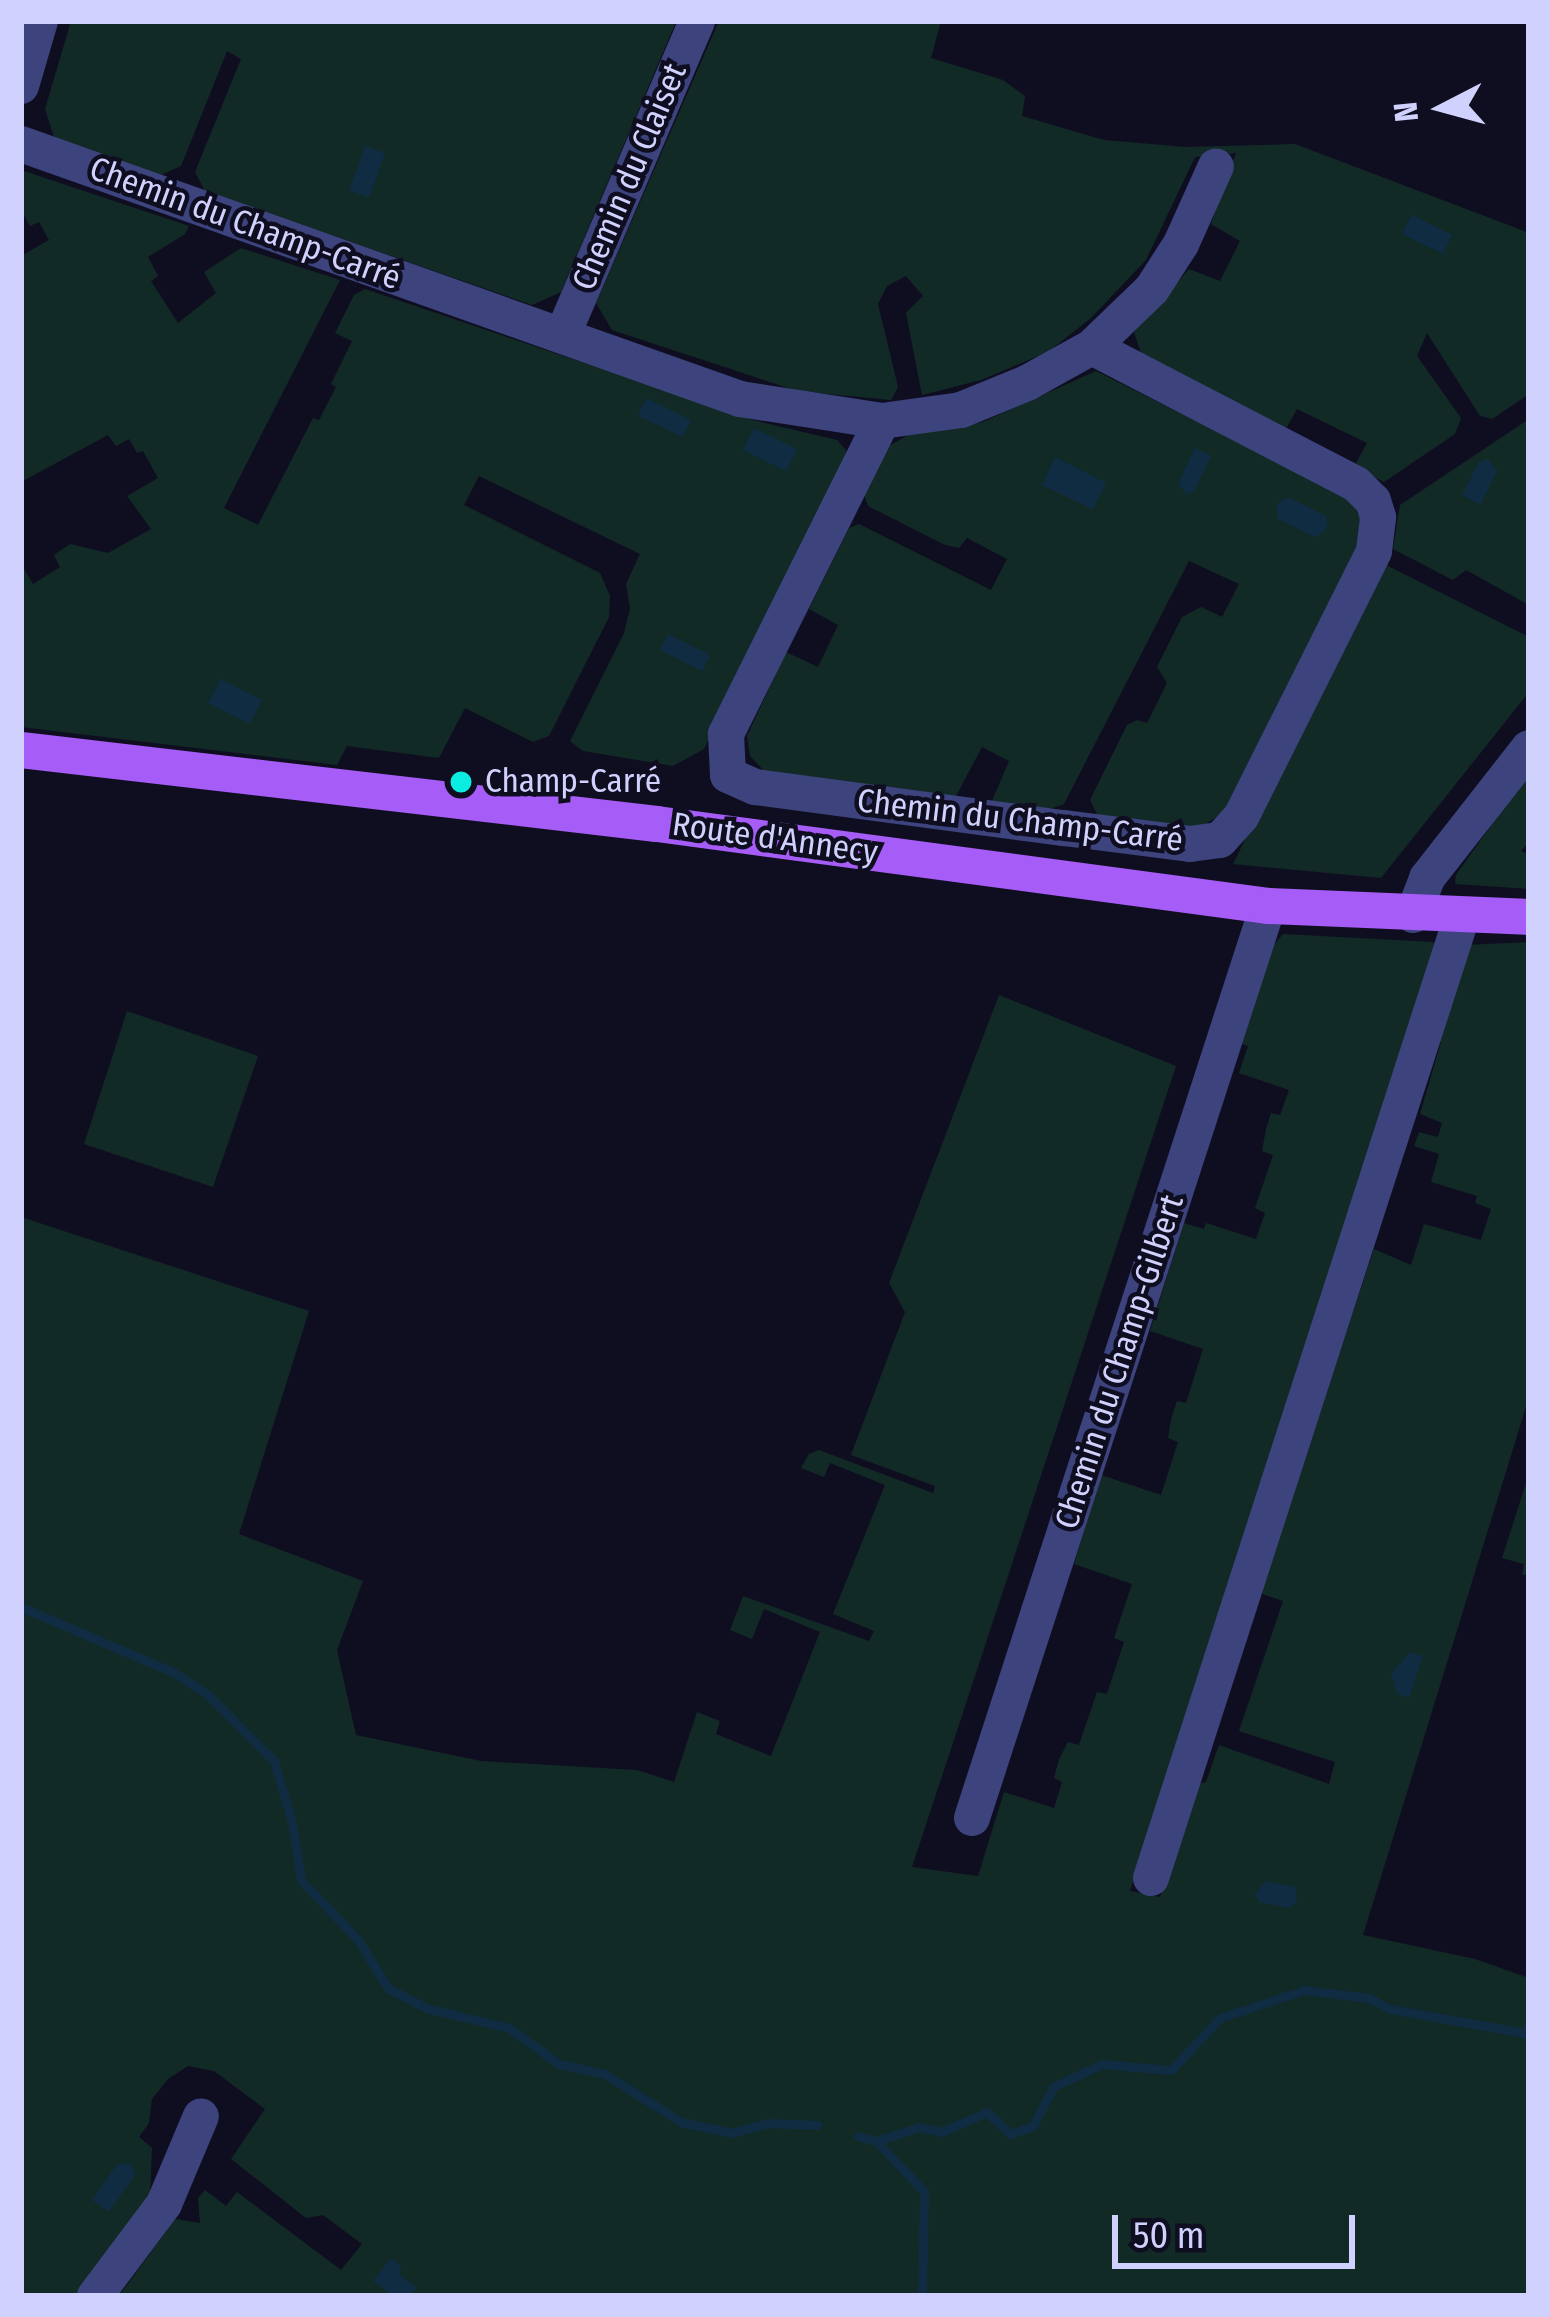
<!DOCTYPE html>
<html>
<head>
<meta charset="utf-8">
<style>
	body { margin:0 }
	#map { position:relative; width:1550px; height:2317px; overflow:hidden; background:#0f0e21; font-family:"Fira Sans Condensed",sans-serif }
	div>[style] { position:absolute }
	.green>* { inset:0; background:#122a26 }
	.water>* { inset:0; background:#102c43 }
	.stream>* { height:9px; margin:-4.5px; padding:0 4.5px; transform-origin:4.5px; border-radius:4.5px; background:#102c43 }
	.minor>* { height:36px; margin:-18px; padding:0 18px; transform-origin:18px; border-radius:18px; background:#3c437d }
	.major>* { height:36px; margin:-18px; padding:0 18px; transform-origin:18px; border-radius:18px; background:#a65df7 }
	.dots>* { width:33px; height:33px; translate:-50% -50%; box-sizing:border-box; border:6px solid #0f0e21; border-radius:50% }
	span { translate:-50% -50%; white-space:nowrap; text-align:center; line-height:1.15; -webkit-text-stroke:9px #0f0e21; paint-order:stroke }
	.street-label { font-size:33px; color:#d0d2fd }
	.poi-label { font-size:33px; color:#d0d2fd }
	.left { translate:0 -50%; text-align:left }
	.frame { position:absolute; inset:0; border:24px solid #d0d2fd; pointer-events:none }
	.north { position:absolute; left:1382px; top:48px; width:120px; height:120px; -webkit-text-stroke:9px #0f0e21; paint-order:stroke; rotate:264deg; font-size:33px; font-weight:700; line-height:48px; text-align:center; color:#d0d2fd }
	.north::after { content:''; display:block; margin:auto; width:42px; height:54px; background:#d0d2fd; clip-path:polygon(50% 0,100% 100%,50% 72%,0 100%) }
	.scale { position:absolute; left:1112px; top:2215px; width:243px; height:54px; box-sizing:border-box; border:6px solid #d0d2fd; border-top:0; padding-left:15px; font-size:36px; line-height:42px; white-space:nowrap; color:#d0d2fd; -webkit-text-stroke:9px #0f0e21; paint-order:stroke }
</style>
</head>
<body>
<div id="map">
	<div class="green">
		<i style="clip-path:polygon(71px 21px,675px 21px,676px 22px,561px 292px,532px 305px,205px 191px,195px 172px,241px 59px,227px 51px,181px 166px,161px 175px,54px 137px,45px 109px)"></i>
		<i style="clip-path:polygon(719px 21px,941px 21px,931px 58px,1003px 80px,1025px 96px,1022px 116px,1104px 140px,1186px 147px,1295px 144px,1529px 233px,1529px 394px,1492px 419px,1480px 416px,1427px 333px,1417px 356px,1461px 418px,1455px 434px,1384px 482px,1354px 467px,1367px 443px,1297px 409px,1283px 434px,1144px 362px,1134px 332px,1189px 269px,1220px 281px,1240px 241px,1211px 224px,1236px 153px,1195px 157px,1146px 260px,1091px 318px,1048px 352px,981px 380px,922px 395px,906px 313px,923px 296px,906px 276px,887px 286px,878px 304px,898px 387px,891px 400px,797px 391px,612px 330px,596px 303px)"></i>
		<i style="clip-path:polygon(21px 170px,189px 226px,185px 234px,148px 257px,158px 276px,151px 281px,178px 323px,216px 293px,204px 272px,241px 248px,340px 280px,224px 508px,258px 525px,313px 418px,319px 420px,336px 387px,331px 384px,352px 341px,335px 333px,354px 295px,365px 289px,753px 420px,837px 440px,846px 450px,845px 465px,704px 749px,673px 766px,583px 751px,570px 741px,624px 633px,630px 609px,626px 584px,640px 554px,479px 476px,464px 505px,600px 573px,610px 596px,609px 617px,549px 736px,533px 742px,465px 708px,439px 758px,347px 746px,337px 765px,21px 727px,21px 564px,33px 584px,60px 567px,54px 555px,70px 544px,108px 553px,151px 529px,127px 496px,158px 478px,143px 451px,137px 453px,129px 439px,116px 446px,108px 435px,21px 482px,21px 256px,49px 240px,39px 222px,30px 226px,21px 210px)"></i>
		<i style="clip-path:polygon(1096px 371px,1351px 499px,1361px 520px,1358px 545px,1225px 812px,1200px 827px,1098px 816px,1090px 800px,1127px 725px,1137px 720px,1147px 723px,1167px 683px,1157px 667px,1182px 617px,1201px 607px,1222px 617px,1239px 584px,1189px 561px,1064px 804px,1050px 809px,992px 801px,1009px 761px,982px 747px,956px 796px,767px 774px,750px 756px,747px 736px,786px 652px,818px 667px,838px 625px,809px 609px,849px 528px,859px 524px,991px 590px,1007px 559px,967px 538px,959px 548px,945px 545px,868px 506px,864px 494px,887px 447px,912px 433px,983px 422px)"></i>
		<i style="clip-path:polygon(1529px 419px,1529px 605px,1466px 570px,1453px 580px,1393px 549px,1400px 505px)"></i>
		<i style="clip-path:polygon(1382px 563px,1529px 637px,1529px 692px,1381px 878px,1233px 864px)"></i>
		<i style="clip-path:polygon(1529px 772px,1529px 842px,1521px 851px,1529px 854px,1529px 889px,1455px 884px,1456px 875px)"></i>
		<i style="clip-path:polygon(1283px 934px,1433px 942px,1441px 953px,1130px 1891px,1160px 1897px,1196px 1784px,1206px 1782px,1219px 1745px,1329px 1784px,1335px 1762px,1239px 1731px,1283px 1601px,1260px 1593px,1374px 1249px,1411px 1265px,1424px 1224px,1481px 1240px,1491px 1209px,1475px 1203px,1477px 1196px,1431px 1182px,1439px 1154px,1414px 1146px,1419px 1132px,1438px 1137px,1442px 1123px,1420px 1114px,1441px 1042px,1434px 1039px,1465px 945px,1529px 942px,1529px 1397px,1363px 1935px,1475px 1959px,1529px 1978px,1529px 2296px,119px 2296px,175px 2219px,200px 2223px,198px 2198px,205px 2190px,226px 2206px,237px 2192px,341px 2270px,362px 2244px,323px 2215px,306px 2218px,231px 2159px,265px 2109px,214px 2071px,188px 2066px,168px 2079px,152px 2099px,149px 2123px,139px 2137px,152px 2148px,150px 2198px,77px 2296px,21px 2296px,21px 1217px,309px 1311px,239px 1534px,363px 1581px,337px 1650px,356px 1735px,481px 1761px,637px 1770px,674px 1782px,697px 1712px,720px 1721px,716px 1734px,771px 1756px,820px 1632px,764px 1609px,752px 1639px,730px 1630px,743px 1596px,869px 1641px,874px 1631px,833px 1614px,885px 1485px,830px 1463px,824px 1477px,801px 1468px,809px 1454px,819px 1450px,933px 1493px,935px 1486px,851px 1455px,905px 1312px,889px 1283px,999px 995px,1176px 1066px,912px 1867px,978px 1876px,1004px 1792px,1054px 1808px,1062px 1782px,1054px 1778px,1059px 1759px,1068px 1742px,1079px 1745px,1097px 1692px,1107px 1694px,1124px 1642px,1114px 1638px,1132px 1584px,1074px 1564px,1101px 1475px,1161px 1495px,1178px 1442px,1168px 1438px,1171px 1419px,1177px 1401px,1186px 1403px,1203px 1349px,1150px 1331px,1184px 1223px,1204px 1229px,1206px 1223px,1256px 1239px,1265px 1213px,1255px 1208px,1273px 1155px,1262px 1151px,1266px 1129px,1271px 1113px,1280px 1115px,1289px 1090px,1239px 1073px,1248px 1046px,1242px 1044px,1272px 947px)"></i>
		<i style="clip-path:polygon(127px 1011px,258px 1056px,213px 1187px,84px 1144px)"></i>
		<i style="clip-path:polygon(1529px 1474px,1529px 1576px,1522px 1574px,1524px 1564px,1502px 1558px)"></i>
	</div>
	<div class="water">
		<i style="clip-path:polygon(365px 146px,385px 153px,369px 198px,349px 190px)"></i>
		<i style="clip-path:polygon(1412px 215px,1452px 235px,1443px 254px,1402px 234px)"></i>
		<i style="clip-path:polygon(646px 398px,691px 420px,683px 437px,638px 416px)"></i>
		<i style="clip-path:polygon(754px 428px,797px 449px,786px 471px,743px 450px)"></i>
		<i style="clip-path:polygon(1195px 448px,1211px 456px,1194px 492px,1187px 494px,1178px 484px)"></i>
		<i style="clip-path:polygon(1055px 457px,1106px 483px,1093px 510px,1042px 485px)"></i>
		<i style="clip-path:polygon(1488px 459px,1497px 471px,1480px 505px,1462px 495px,1479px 462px)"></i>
		<i style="clip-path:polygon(1288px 497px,1326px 516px,1327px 529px,1315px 537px,1277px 518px,1277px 504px)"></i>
		<i style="clip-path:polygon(668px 634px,710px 655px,702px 671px,660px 650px)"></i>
		<i style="clip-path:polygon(221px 679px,262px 700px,250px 724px,208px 703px)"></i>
		<i style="clip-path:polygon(1410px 1652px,1423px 1656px,1409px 1698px,1397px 1694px,1391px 1674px)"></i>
		<i style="clip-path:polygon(1265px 1881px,1295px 1887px,1297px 1903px,1289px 1908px,1259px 1902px,1255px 1894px)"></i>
		<i style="clip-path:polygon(118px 2163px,131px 2164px,135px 2175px,109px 2212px,92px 2200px)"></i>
		<i style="clip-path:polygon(391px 2258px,402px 2267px,398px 2273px,417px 2288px,410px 2296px,393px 2296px,373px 2281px)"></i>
	</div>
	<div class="stream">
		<i style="left:21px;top:1607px;width:165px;rotate:23.2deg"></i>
		<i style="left:173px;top:1672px;width:42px;rotate:33.3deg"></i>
		<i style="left:208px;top:1695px;width:93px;rotate:45deg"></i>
		<i style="left:274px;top:1761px;width:64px;rotate:73.6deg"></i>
		<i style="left:292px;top:1822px;width:59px;rotate:81.2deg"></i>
		<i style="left:301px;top:1880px;width:83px;rotate:46.5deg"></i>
		<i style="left:358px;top:1940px;width:57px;rotate:58deg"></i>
		<i style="left:388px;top:1988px;width:43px;rotate:27.8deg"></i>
		<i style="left:426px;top:2008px;width:85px;rotate:13.5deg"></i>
		<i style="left:509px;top:2028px;width:62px;rotate:35.8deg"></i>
		<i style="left:559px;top:2064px;width:47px;rotate:12.3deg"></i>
		<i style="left:605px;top:2074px;width:90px;rotate:32.3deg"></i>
		<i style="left:681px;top:2122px;width:52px;rotate:12.2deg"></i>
		<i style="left:732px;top:2133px;width:36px;rotate:-16deg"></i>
		<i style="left:767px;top:2123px;width:50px;rotate:2.3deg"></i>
		<i style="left:858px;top:2136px;width:19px;rotate:16deg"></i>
		<i style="left:876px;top:2141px;width:46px;rotate:-17.7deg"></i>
		<i style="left:920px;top:2127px;width:22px;rotate:13deg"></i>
		<i style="left:941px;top:2132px;width:50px;rotate:-23.5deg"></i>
		<i style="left:987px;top:2112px;width:32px;rotate:44deg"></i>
		<i style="left:1010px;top:2134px;width:24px;rotate:-19deg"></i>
		<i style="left:1033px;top:2126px;width:44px;rotate:-62.9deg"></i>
		<i style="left:1053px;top:2087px;width:54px;rotate:-25.1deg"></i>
		<i style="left:1102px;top:2064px;width:69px;rotate:5deg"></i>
		<i style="left:1171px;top:2070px;width:71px;rotate:-46.7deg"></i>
		<i style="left:1220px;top:2018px;width:89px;rotate:-18.4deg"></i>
		<i style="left:1304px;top:1990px;width:65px;rotate:7deg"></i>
		<i style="left:1369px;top:1998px;width:24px;rotate:28deg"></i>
		<i style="left:1390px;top:2009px;width:137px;rotate:10.1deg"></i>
		<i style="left:1525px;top:2033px;width:9px;rotate:-63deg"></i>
		<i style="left:876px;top:2141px;width:69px;rotate:46.2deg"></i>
		<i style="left:924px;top:2191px;width:105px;rotate:91.1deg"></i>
	</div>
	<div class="minor">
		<i style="left:21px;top:86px;width:68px;rotate:-73.7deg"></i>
		<i style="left:21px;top:144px;width:763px;rotate:19.53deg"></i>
		<i style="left:740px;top:399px;width:144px;rotate:8.8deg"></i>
		<i style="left:882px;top:421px;width:80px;rotate:-7.9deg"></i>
		<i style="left:961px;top:410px;width:71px;rotate:-22.2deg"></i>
		<i style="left:1027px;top:383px;width:74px;rotate:-29deg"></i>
		<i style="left:1092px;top:347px;width:83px;rotate:-44deg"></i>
		<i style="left:1152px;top:289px;width:54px;rotate:-57.2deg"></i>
		<i style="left:1181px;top:244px;width:85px;rotate:-65.8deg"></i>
		<i style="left:563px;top:334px;width:340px;rotate:-66.8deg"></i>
		<i style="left:882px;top:421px;width:350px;rotate:116.5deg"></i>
		<i style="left:726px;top:734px;width:41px;rotate:87.2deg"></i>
		<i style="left:728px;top:775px;width:30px;rotate:24deg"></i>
		<i style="left:755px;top:787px;width:312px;rotate:7.6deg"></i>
		<i style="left:1064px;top:828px;width:127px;rotate:7.2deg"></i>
		<i style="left:1190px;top:844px;width:30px;rotate:-8deg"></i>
		<i style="left:1220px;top:840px;width:31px;rotate:-48deg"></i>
		<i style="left:1241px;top:817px;width:297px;rotate:-63.4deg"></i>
		<i style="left:1374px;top:551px;width:34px;rotate:-83deg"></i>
		<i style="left:1378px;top:517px;width:17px;rotate:-107deg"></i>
		<i style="left:1373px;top:501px;width:24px;rotate:-135deg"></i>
		<i style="left:1356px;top:484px;width:297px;rotate:-152.6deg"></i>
		<i style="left:1413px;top:915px;width:40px;rotate:-69deg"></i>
		<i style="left:1427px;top:878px;width:165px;rotate:-51.9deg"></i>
		<i style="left:972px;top:1818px;width:959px;rotate:-72.02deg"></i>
		<i style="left:1151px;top:1878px;width:1011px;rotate:-72.08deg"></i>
		<i style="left:95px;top:2296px;width:115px;rotate:-53.1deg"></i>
		<i style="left:164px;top:2204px;width:95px;rotate:-67.2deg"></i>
	</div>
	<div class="major">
		<i style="left:21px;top:750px;width:640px;rotate:6.64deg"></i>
		<i style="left:657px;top:824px;width:616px;rotate:7.64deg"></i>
		<i style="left:1268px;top:906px;width:261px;rotate:2.4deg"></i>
	</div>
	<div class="dots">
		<i style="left:461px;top:782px;background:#0cede1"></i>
	</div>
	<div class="street-label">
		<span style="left:630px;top:177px;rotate:-67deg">Chemin du Claiset</span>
		<span style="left:245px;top:224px;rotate:20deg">Chemin du Champ-Carré</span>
		<span style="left:1020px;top:821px;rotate:7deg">Chemin du Champ-Carré</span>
		<span style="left:775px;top:839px;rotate:8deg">Route d'Annecy</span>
		<span style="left:1120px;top:1362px;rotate:-72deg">Chemin du Champ-Gilbert</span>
	</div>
	<div class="poi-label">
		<span class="left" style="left:485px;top:782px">Champ-Carré</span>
	</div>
	<div class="frame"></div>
	<div class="north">N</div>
	<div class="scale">50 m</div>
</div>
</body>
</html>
